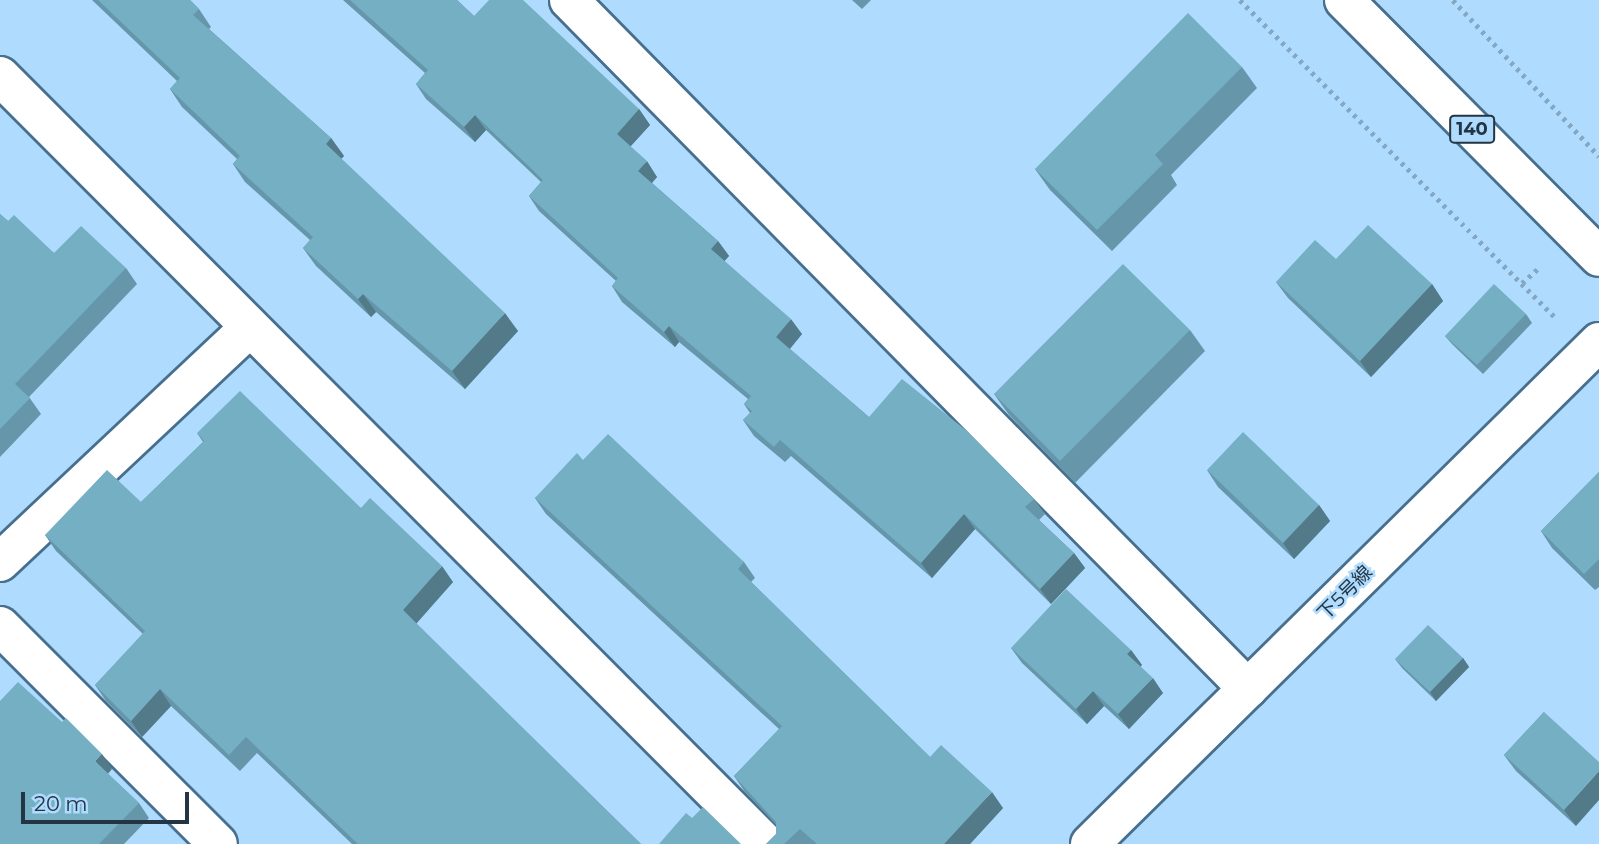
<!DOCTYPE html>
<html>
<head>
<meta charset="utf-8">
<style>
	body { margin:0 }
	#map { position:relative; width:1599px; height:844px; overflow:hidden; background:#afdbfe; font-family:Montserrat,"Noto Sans JP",sans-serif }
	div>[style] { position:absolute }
	.path>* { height:4.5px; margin-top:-2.25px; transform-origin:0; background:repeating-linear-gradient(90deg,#84a8c4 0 3.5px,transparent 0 8.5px) }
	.roads { filter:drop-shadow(2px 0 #476f8e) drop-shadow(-2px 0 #476f8e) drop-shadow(0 2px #476f8e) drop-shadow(0 -2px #476f8e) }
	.street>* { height:38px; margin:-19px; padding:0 19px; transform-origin:19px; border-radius:19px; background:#fff }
	.secondary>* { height:38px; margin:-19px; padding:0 19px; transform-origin:19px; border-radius:19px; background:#fff }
	.primary>* { height:38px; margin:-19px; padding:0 19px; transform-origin:19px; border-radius:19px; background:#fff }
	.wall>* { inset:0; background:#6596a9 }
	.shaded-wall>* { inset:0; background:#527a89 }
	.building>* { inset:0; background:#75afc4 }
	span { translate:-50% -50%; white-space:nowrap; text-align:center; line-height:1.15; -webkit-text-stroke:5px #afdbfe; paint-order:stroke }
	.shield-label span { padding:2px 5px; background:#afdbfe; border:2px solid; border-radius:5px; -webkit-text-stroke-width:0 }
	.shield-label { font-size:18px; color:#233542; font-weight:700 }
	.street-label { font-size:19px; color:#233542 }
	.scale { position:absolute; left:21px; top:792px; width:168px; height:32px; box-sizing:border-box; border:4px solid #233542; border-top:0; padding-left:9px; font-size:21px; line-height:24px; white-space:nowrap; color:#233542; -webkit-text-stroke:5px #afdbfe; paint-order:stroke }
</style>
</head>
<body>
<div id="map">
	<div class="path">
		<i style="left:1240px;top:0;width:448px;rotate:45.2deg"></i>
		<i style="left:1453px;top:0;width:214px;rotate:46.9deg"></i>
		<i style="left:1522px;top:283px;width:24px;rotate:-42deg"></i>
	</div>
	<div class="roads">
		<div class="street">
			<i style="left:569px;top:0;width:967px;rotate:45.42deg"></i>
			<i style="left:0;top:76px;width:1085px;rotate:45.07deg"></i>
			<i style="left:0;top:562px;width:343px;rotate:-43.2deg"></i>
			<i style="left:0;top:626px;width:308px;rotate:45deg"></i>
		</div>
		<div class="secondary">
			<i style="left:1090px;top:844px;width:715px;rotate:-44.6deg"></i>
		</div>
		<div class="primary">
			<i style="left:1344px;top:0;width:362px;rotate:45.2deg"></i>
		</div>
	</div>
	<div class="wall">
		<i style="clip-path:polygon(92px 0,190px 0,199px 9px,211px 27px,209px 29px,331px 138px,344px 156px,341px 159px,518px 331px,465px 389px,376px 312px,371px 317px,316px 266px,303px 248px,310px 240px,245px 182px,233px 164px,237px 159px,182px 107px,170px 89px,177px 81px)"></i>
		<i style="clip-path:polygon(343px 0,457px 0,474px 16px,639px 109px,650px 125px,630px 147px,657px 177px,652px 183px,718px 241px,729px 256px,724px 261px,802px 334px,790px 349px,869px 417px,1034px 499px,1045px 514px,1039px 520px,1074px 553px,1085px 568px,1051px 604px,975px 529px,932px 578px,791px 456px,785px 462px,754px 436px,743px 420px,750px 413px,744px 404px,748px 399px,679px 342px,675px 347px,622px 302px,612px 286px,616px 281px,539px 211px,529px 196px,541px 182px,486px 130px,475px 142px,426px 99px,416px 84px,425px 73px)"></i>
		<i style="clip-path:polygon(852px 0,871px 0,862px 9px)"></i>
		<i style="clip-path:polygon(1242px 67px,1257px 88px,1171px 175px,1177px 185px,1112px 251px,1050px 190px,1035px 169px)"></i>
		<i style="clip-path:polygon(0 214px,8px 221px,54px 253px,126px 268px,137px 284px,29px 397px,41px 414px,0 457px)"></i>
		<i style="clip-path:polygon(1336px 259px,1432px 284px,1443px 301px,1371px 377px,1288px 298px,1276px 282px)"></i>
		<i style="clip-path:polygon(1526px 314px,1532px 323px,1483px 374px,1452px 344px,1445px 336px)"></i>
		<i style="clip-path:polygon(1190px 330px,1205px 351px,1075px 483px,1009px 415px,994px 394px)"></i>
		<i style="clip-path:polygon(197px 433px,361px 508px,453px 582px,416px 624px,641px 844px,352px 844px,257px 753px,240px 771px,171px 706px,142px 737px,106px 701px,95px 685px,143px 634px,56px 551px,45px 535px,141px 502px,203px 442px)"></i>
		<i style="clip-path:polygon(583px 460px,744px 562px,755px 578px,751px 582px,930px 757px,1003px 808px,970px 844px,766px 844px,776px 834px,776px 825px,745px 792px,734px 776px,779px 729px,546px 514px,535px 498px)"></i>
		<i style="clip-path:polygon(1207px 470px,1319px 505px,1330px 521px,1294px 559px,1218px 487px)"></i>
		<i style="clip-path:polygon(1599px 472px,1599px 587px,1595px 590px,1552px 548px,1541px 531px)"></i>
		<i style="clip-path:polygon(1011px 648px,1131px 650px,1142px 665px,1140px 666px,1163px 693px,1129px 729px,1104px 706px,1087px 724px,1022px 663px)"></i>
		<i style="clip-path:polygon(1463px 658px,1469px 667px,1436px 701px,1402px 668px,1395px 659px)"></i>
		<i style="clip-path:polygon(1544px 712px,1576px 826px,1516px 771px,1504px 755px)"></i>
		<i style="clip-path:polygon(112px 769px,108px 774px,139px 803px,149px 818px,124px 844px,0 844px)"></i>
	</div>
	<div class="shaded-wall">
		<i style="clip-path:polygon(639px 109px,650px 125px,628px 149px,617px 134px)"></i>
		<i style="clip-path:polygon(475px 115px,486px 130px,475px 142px,464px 127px)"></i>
		<i style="clip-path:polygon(331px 138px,344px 156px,338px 162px,326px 144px)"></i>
		<i style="clip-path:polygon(647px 161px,657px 177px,649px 186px,638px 171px)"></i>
		<i style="clip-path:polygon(718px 241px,729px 256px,721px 265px,711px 249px)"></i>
		<i style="clip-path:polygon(1432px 284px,1443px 301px,1371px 377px,1360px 361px)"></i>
		<i style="clip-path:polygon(363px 294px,376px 312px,371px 317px,358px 299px)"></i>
		<i style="clip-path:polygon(505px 313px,518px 331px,465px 389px,452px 371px)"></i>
		<i style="clip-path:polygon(791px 319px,802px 334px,787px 352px,776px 337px)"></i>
		<i style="clip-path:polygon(669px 326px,679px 342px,675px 347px,664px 332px)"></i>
		<i style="clip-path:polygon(1319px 505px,1330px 521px,1294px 559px,1283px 543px)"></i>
		<i style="clip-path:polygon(964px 514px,975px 529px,932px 578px,921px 563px)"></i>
		<i style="clip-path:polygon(1074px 553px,1085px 568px,1051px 604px,1040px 589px)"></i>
		<i style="clip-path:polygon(442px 566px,453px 582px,414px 626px,403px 610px)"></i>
		<i style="clip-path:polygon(1131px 650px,1142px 665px,1138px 669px,1127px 654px)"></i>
		<i style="clip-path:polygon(1463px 658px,1469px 667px,1436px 701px,1430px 692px)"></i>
		<i style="clip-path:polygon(1153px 678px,1163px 693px,1129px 729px,1118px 714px)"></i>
		<i style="clip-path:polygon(160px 689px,171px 706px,142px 737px,131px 721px)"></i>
		<i style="clip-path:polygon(1093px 691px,1104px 706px,1087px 724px,1076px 709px)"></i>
		<i style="clip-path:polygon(102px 754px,112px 769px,105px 776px,95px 761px)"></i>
		<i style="clip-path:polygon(1599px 771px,1599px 800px,1576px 826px,1564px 810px)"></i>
		<i style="clip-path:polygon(992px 792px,1003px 808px,970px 844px,944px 844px)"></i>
	</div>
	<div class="building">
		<i style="clip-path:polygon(98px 0,190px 0,199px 9px,193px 15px,331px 138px,326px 144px,505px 313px,452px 371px,363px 294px,358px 299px,303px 248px,313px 237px,233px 164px,240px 156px,170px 89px,180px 78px)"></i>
		<i style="clip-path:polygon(350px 0,457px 0,474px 16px,489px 0,523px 0,639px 109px,617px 134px,647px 161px,638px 171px,718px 241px,711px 249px,791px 319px,776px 337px,869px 417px,902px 379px,967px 431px,1034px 499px,1025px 507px,1074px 553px,1040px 589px,964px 514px,921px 563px,780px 440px,774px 447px,743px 420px,752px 411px,744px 404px,751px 396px,669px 326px,664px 332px,612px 286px,618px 278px,529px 196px,543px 180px,475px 115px,464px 127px,416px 84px,428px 70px)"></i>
		<i style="clip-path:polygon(1188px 13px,1242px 67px,1155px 155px,1163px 164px,1097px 230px,1035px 169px)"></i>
		<i style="clip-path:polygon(0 214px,8px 221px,14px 215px,54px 253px,81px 226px,126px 268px,15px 384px,30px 398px,0 429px)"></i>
		<i style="clip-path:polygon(1368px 225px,1432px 284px,1360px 361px,1276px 282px,1315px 240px,1336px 259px)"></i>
		<i style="clip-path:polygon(1123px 264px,1190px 330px,1060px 461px,994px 394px)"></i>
		<i style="clip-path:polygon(1494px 284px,1526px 314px,1477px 365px,1445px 336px)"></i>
		<i style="clip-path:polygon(240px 391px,361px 508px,370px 498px,442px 566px,403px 610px,641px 844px,358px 844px,246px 737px,229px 755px,160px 689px,131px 721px,95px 685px,145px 631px,45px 535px,107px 470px,141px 502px,204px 441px,197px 433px)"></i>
		<i style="clip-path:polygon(1243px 432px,1319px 505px,1283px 543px,1207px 470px)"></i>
		<i style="clip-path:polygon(608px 434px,744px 562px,738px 569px,930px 757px,941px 745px,992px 792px,944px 844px,817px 844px,800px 829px,784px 844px,766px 844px,776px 834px,776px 822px,734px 776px,782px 726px,535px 498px,577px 453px,583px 460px)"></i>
		<i style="clip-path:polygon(1599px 472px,1599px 559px,1584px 574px,1541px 531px)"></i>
		<i style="clip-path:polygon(1066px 589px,1131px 650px,1127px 654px,1153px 678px,1118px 714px,1093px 691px,1076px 709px,1011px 648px)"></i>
		<i style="clip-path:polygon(1428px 625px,1463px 658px,1430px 692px,1395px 659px)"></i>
		<i style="clip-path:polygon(18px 682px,62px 722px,66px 718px,102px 754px,95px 761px,139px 803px,99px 844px,0 844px,0 701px)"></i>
		<i style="clip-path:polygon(1544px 712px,1599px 762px,1599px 771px,1564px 810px,1504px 755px)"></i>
		<i style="clip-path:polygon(703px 807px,741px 844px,659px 844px,686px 813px,692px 818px)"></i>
	</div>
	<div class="shield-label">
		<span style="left:1472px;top:129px">140</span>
	</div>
	<div class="street-label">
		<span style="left:1345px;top:593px;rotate:-45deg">下5号線</span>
	</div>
	<div class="scale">20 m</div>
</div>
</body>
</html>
